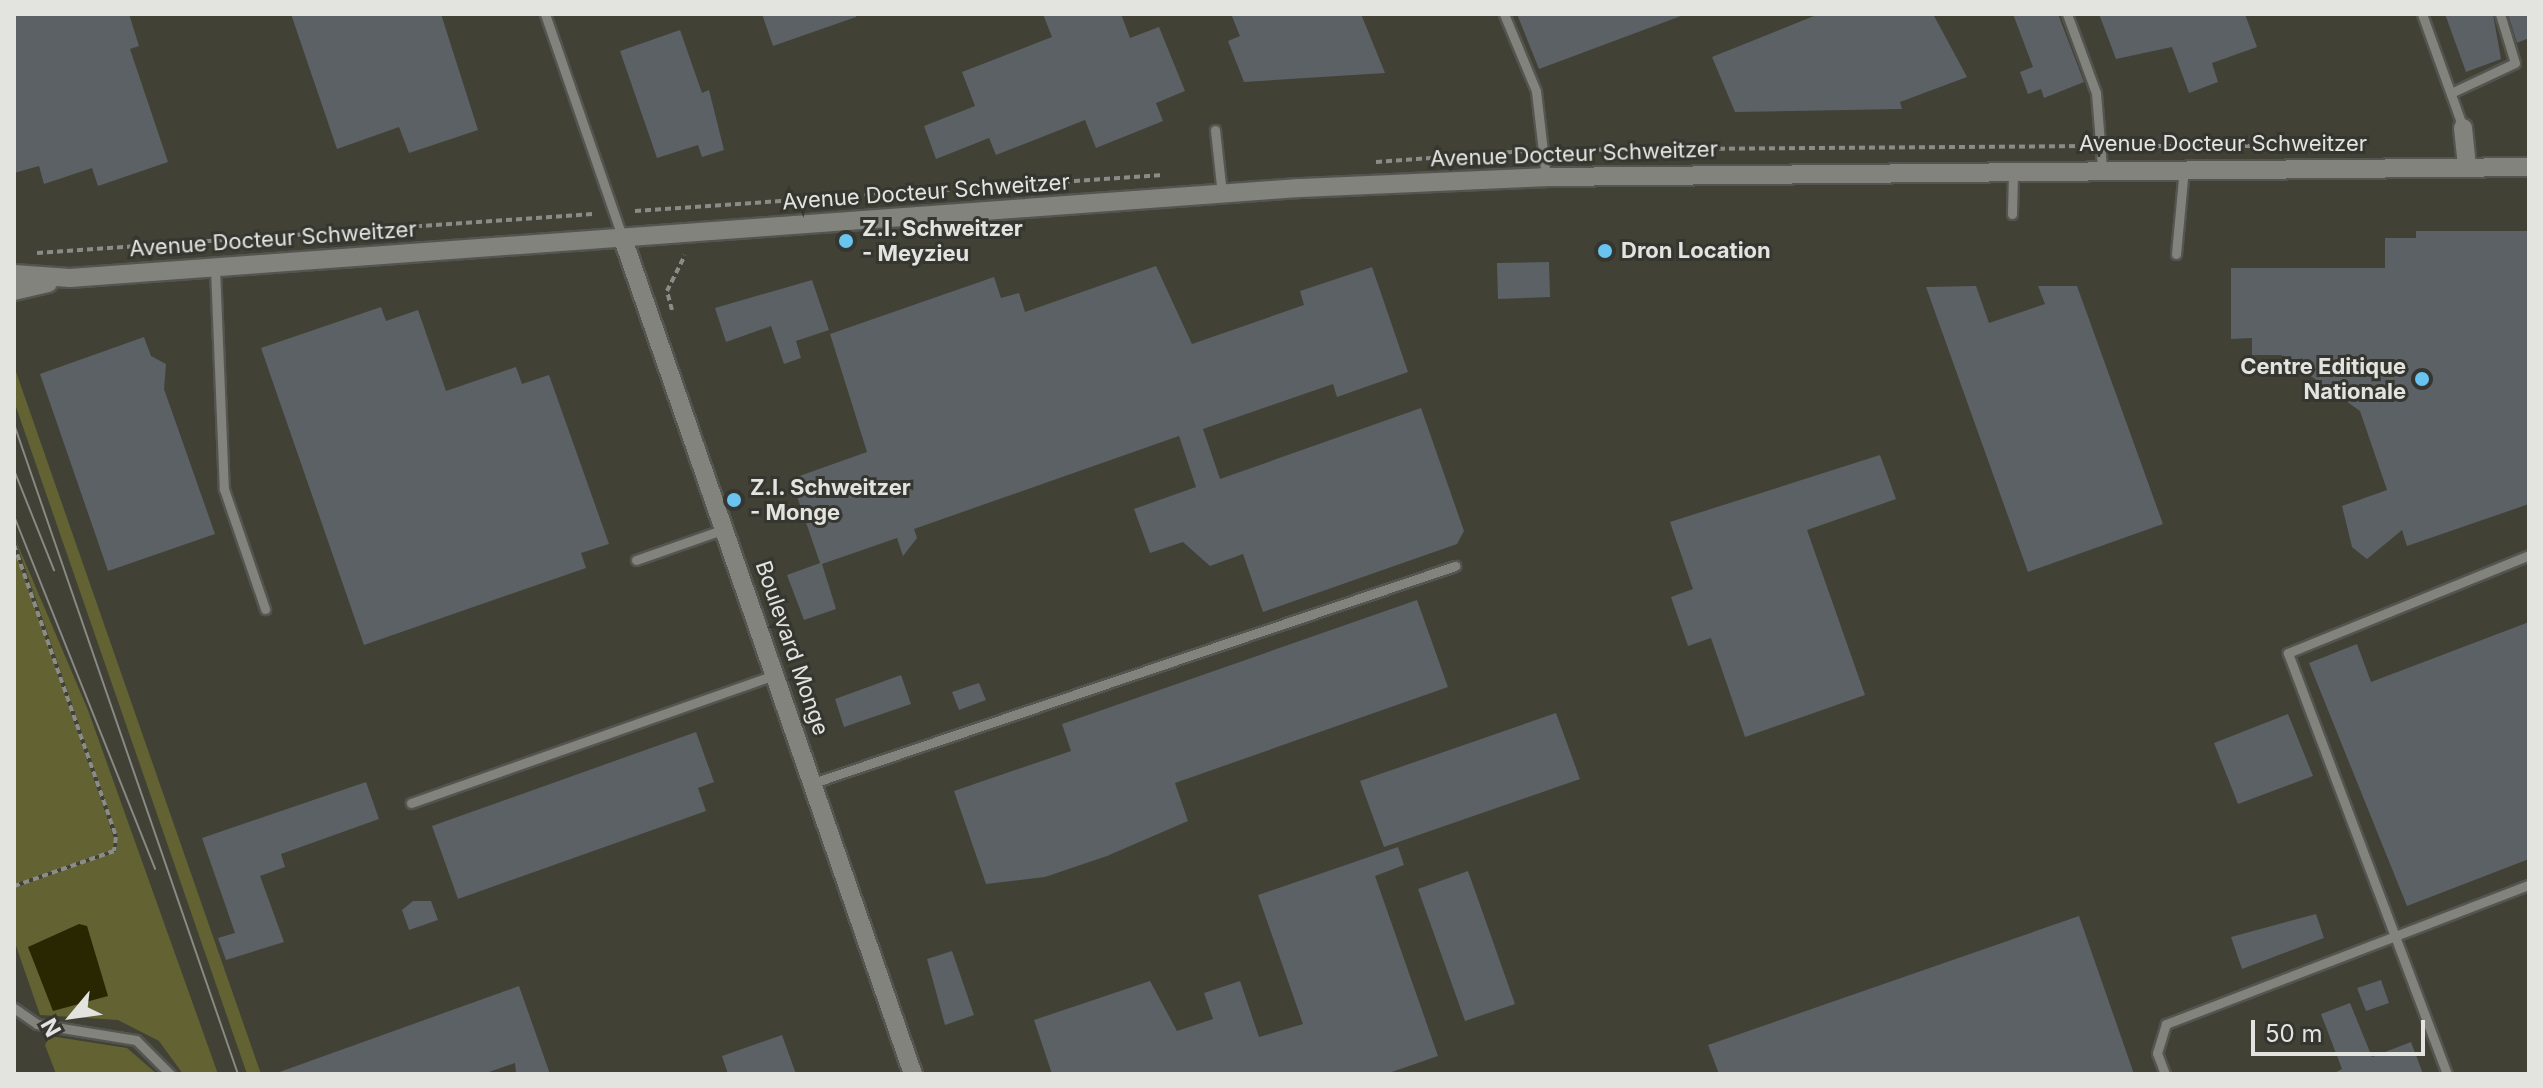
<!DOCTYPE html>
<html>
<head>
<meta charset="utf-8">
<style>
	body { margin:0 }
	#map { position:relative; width:2543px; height:1088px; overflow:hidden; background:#353630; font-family:Inter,sans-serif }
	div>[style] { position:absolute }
	.built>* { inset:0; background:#414136 }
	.green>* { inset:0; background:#626233 }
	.water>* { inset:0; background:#282701 }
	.building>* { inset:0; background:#5b6165 }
	.path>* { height:4px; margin-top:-2px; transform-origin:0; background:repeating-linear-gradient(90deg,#8b8b87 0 6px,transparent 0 10px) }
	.roads { filter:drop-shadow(2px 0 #545450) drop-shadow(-2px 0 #545450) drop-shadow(0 2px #545450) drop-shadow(0 -2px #545450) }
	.service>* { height:9px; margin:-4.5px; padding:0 4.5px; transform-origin:4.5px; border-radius:4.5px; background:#83837d }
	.minor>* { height:18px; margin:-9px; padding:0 9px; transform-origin:9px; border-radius:9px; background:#83837d }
	.tram>* { height:2px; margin:-1px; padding:0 1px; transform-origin:1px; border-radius:1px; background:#898985 }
	.dots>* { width:22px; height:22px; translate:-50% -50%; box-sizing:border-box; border:4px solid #353630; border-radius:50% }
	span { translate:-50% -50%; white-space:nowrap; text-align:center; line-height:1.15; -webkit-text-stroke:6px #353630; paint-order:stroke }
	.street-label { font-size:22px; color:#e3e3e0 }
	.poi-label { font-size:22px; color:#e3e3e0; font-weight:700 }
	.left { translate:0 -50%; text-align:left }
	.right { translate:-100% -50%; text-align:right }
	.frame { position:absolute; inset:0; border:16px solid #e3e3e0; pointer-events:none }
	.north { position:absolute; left:32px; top:976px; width:80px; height:80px; -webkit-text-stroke:6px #353630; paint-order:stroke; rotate:241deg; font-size:22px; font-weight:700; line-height:32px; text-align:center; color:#e3e3e0 }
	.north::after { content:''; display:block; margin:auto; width:28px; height:36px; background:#e3e3e0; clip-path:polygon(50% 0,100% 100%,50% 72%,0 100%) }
	.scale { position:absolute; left:2251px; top:1020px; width:174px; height:36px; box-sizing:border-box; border:4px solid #e3e3e0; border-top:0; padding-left:10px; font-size:24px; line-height:28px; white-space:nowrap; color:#e3e3e0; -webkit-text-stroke:6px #353630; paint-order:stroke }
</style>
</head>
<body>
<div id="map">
	<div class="built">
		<i style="clip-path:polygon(14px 14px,2529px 14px,2529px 1074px,14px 1074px)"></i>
	</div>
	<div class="green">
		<i style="clip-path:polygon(14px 366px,261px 1074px,247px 1074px,14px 401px)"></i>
		<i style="clip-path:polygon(14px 536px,88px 710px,218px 1074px,183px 1074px,159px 1041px,118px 1020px,40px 1015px,14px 940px,14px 888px,116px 852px,118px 837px)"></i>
		<i style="clip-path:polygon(14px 548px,114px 838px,113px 850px,14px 884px)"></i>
		<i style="clip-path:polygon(50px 1036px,127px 1048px,157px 1074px,56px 1074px,45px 1045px)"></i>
	</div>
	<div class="water">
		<i style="clip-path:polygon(79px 924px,87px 926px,108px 996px,53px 1011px,28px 947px)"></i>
	</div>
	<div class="building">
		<i style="clip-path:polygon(14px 14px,129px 14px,139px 46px,130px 49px,168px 162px,98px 186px,92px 168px,44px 184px,39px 166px,14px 173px)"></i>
		<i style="clip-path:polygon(291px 14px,441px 14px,478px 130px,409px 153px,399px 127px,337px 149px)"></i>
		<i style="clip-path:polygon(762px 14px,856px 14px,856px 17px,773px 46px)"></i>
		<i style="clip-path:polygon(1043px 14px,1121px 14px,1130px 38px,1159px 27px,1185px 91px,1156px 103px,1163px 121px,1096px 148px,1085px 120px,996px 155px,989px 138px,936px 159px,924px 126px,975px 106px,962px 72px,1052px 37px)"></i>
		<i style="clip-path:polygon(1231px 14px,1361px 14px,1385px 73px,1244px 82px,1228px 41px,1240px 36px)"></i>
		<i style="clip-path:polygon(1517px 14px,1681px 14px,1681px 16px,1539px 69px)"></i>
		<i style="clip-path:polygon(1819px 14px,1933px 14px,1967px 77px,1900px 102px,1902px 109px,1735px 112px,1712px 57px)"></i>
		<i style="clip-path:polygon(2013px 14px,2058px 14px,2084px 82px,2044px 98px,2041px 89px,2028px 94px,2020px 72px,2033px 67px)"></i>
		<i style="clip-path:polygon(2099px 14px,2245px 14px,2257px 47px,2212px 63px,2218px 82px,2189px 93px,2172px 47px,2116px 59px)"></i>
		<i style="clip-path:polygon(2445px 14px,2493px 14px,2501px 59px,2466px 72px)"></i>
		<i style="clip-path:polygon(2508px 14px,2529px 14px,2529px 38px,2517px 43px)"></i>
		<i style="clip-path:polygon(680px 30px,702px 93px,709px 90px,724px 150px,702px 157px,698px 145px,657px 158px,620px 51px)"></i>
		<i style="clip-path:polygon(2416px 231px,2529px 231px,2529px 504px,2407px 546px,2402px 530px,2367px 559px,2352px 547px,2342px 506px,2387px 490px,2360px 411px,2281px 355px,2252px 355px,2252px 338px,2231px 339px,2231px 268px,2385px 268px,2385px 238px,2416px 238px)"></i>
		<i style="clip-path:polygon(1549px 262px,1550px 297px,1498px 299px,1497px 263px)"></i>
		<i style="clip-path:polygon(1156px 266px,1192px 344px,1304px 305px,1300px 291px,1372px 267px,1408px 372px,1337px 397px,1333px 384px,1203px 429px,1220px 479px,1421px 408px,1464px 531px,1457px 544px,1263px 612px,1243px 554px,1210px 566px,1183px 542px,1150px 553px,1134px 509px,1196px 487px,1179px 436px,914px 529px,917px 538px,903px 556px,897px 538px,822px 564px,836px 609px,804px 620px,787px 575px,820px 563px,791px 479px,867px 452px,830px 334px,994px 277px,1001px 298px,1019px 293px,1025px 312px)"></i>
		<i style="clip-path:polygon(812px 280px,829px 330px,796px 341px,801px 358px,784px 364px,771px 326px,726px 342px,715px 308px)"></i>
		<i style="clip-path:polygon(1976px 286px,1989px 323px,2045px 304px,2038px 286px,2077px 286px,2163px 524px,2028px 572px,1926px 287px)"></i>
		<i style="clip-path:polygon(381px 307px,386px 321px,418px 310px,446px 391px,516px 367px,522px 384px,549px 375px,609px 544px,581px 553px,586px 568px,364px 645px,261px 348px)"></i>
		<i style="clip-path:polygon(144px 337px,151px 356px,166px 364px,164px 389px,215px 534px,108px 571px,40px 374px)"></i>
		<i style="clip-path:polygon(1880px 455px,1896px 499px,1807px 530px,1865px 695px,1745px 737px,1711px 638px,1688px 646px,1671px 597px,1693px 589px,1670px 522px)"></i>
		<i style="clip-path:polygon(1417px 600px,1448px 687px,1175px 783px,1188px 821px,1107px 856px,1045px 877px,986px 884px,954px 791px,1071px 751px,1062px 724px)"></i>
		<i style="clip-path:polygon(2529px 622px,2529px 859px,2407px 906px,2309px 663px,2357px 644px,2371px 682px)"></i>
		<i style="clip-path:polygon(901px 675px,911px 704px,844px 727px,835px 699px)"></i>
		<i style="clip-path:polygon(979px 683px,986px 700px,959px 710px,952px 692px)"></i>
		<i style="clip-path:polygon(1556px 713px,1580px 779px,1384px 847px,1360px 781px)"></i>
		<i style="clip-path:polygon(2288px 714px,2313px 776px,2238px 804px,2214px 743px)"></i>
		<i style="clip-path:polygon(696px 732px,714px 782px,698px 788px,706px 811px,458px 899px,432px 826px)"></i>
		<i style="clip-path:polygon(366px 782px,379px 819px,281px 854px,285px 867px,260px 876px,284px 942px,226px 960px,218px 938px,235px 933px,202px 838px)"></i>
		<i style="clip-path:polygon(1398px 847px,1404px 865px,1375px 876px,1438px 1056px,1386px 1074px,1052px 1074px,1034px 1020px,1150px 981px,1177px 1031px,1213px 1019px,1204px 993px,1240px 981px,1259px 1037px,1303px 1024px,1258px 895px)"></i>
		<i style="clip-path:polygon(1468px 871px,1515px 1004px,1465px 1021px,1418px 889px)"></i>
		<i style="clip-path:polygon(413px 901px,431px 901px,438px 920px,409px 930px,402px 910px)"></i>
		<i style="clip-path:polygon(2316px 914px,2324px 938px,2242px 969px,2231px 937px)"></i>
		<i style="clip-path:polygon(2079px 916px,2134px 1074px,1719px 1074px,1708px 1045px)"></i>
		<i style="clip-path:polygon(952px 951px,974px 1015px,945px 1025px,927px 959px)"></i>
		<i style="clip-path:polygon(2381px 980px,2389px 1003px,2366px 1011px,2357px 988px)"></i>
		<i style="clip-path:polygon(519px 986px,550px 1074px,516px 1074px,515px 1063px,483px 1074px,274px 1074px)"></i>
		<i style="clip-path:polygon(2350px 1003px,2372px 1057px,2411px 1042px,2423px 1074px,2332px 1074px,2342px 1069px,2321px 1014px)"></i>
		<i style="clip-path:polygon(782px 1035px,796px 1074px,728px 1074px,722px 1056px)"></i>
	</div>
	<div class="path">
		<i style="left:2115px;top:146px;width:236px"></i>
		<i style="left:1559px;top:150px;width:528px;rotate:-0.43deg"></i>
		<i style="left:1376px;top:162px;width:151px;rotate:-4.2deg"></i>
		<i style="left:635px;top:211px;width:529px;rotate:-3.9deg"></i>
		<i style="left:37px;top:253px;width:557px;rotate:-4.01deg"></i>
		<i style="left:672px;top:310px;width:20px;rotate:-105deg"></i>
		<i style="left:667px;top:291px;width:40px;rotate:-63.4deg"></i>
		<i style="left:14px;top:545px;width:309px;rotate:70.7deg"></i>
		<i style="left:116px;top:837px;width:14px;rotate:98deg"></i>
		<i style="left:114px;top:851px;width:106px;rotate:160.7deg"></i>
	</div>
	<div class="roads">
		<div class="service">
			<i style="left:545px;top:14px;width:238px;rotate:70.9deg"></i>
			<i style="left:1504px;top:14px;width:83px;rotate:67.4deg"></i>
			<i style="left:1536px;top:91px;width:87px;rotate:83.4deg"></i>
			<i style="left:2067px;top:14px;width:84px;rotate:69.8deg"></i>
			<i style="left:2096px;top:93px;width:75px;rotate:85.4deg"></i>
			<i style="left:2422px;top:14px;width:121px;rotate:70.2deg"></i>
			<i style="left:2453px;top:92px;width:68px;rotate:-25.1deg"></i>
			<i style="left:2515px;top:63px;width:51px;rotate:-107deg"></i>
			<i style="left:1215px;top:130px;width:64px;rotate:83.8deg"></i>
			<i style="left:2012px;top:214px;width:42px;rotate:-88.6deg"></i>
			<i style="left:2176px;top:254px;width:86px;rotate:-84.7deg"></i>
			<i style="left:215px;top:268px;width:221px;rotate:87.7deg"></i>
			<i style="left:224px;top:489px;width:127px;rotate:71.1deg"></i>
			<i style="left:636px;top:560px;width:94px;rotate:-19.2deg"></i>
			<i style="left:813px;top:783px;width:678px;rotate:-18.68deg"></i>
			<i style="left:411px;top:803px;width:386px;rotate:-19.4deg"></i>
			<i style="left:14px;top:1008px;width:28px;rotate:35deg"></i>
			<i style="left:37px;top:1024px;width:100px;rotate:9.2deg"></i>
			<i style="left:136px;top:1040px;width:48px;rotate:45deg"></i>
			<i style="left:2165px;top:1074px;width:22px;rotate:-111deg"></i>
			<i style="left:2157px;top:1053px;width:30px;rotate:-73deg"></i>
			<i style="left:2166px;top:1024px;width:389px;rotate:-21deg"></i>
			<i style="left:2447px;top:1074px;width:450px;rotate:-110.7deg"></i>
			<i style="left:2288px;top:653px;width:260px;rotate:-22.1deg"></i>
		</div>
		<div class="minor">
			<i style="left:2463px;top:128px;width:39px;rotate:84deg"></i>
			<i style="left:623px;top:239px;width:884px;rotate:70.85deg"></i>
			<i style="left:14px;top:274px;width:56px;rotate:4.1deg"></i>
			<i style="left:70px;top:278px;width:1232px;rotate:-4.19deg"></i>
			<i style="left:1299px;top:188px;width:247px;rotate:-2.5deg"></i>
			<i style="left:1546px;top:177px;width:983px;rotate:-0.58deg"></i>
			<i style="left:14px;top:291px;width:35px;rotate:-13deg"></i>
		</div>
	</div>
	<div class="tram">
		<i style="left:14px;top:424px;width:688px;rotate:70.99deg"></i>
		<i style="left:14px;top:470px;width:108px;rotate:68.2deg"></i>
		<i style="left:14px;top:516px;width:380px;rotate:68.2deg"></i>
	</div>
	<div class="dots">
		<i style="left:846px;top:241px;background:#69c4f0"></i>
		<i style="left:1605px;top:251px;background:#69c4f0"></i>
		<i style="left:2422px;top:379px;background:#69c4f0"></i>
		<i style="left:734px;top:500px;background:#69c4f0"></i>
	</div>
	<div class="street-label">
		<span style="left:2223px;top:144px">Avenue Docteur Schweitzer</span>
		<span style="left:1574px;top:154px;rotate:-2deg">Avenue Docteur Schweitzer</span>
		<span style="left:926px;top:192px;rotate:-4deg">Avenue Docteur Schweitzer</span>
		<span style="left:273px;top:239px;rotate:-4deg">Avenue Docteur Schweitzer</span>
		<span style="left:792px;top:648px;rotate:71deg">Boulevard Monge</span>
	</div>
	<div class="poi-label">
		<span class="left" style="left:862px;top:241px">Z.I. Schweitzer<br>- Meyzieu</span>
		<span class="left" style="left:1621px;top:251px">Dron Location</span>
		<span class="right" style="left:2406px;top:379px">Centre Editique<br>Nationale</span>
		<span class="left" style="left:750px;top:500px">Z.I. Schweitzer<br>- Monge</span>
	</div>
	<div class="frame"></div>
	<div class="north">N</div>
	<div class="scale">50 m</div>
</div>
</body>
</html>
